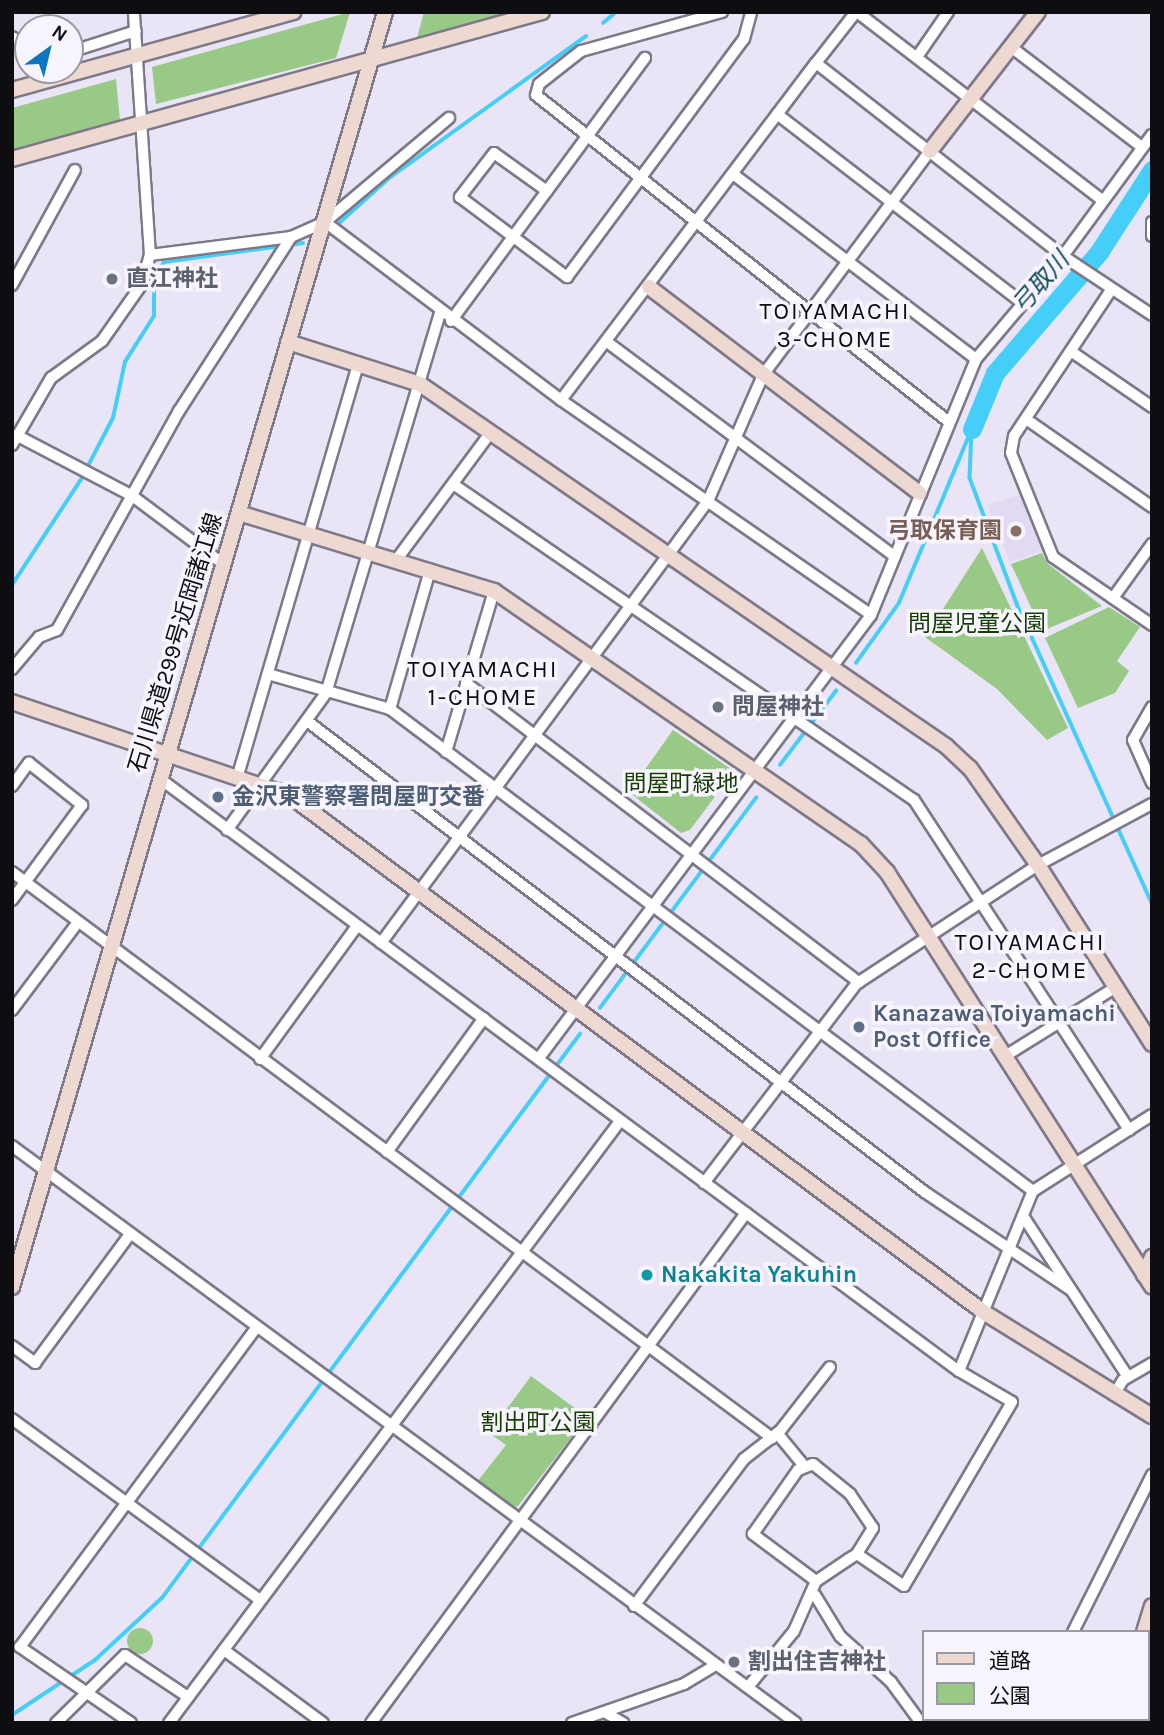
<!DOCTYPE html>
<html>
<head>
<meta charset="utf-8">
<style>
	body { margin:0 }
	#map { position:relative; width:1164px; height:1735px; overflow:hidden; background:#eae5f6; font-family:Karla,"Noto Sans JP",sans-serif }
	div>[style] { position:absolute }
	.built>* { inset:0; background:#e2daf2 }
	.green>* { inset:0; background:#98c986 }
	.round { border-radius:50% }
	.stream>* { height:3.5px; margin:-1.75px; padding:0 1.75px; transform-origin:1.75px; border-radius:1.75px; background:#45cef8 }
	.river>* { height:19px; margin:-9.5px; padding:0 9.5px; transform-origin:9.5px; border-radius:9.5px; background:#45cef8 }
	.roads { filter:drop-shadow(2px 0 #7e7988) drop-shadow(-2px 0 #7e7988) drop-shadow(0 2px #7e7988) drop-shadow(0 -2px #7e7988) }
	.street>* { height:10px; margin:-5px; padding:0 5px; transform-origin:5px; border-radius:5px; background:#fff }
	.secondary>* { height:14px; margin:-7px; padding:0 7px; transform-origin:7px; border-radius:7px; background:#eed8d2 }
	.dots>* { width:19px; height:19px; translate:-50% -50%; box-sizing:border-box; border:4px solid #f7f4fe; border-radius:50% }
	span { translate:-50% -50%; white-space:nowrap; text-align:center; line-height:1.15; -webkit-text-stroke:7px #f7f4fe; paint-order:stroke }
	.worship-label { font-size:23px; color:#5b616d; font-weight:700 }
	.left { translate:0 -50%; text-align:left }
	.education-label { font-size:23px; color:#785e54; font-weight:700 }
	.right { translate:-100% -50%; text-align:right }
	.park-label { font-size:23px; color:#153c01 }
	.street-label { font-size:23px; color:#0e0d12 }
	.service-label { font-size:23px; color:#4e5e75; font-weight:700 }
	.culture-label { font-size:23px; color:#0d838f; font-weight:700 }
	.water-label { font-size:24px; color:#0d4759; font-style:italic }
	.neighbourhood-label { font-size:24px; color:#0e0d12; letter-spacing:2px }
	.frame { position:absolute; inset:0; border:14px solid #0e0d12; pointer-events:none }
	.legend { position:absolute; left:922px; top:1630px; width:228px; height:91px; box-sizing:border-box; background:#f7f4fe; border:2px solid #9a98a0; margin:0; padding:9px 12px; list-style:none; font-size:21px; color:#0e0d12 }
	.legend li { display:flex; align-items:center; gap:14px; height:35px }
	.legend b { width:35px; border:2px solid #9a98a0 }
	.north { position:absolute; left:14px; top:14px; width:70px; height:70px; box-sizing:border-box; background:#f7f4fe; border:2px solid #9a98a0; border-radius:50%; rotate:34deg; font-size:19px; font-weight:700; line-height:28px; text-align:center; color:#0e0d12 }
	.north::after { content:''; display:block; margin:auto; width:24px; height:32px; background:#0e76c1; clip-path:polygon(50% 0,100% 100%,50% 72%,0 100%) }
</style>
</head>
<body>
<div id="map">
	<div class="built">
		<i style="clip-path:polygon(1020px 494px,1044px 550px,1010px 562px,987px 505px)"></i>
	</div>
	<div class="green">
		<i style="clip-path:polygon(350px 12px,336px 58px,156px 104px,152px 67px)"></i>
		<i style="clip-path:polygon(424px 12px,511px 12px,417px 38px)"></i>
		<i style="clip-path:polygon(116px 79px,120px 121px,12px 151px,12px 108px)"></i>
		<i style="clip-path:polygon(982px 548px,1068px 728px,1047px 740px,997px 689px,925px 637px)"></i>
		<i style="clip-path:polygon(1042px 553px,1047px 563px,1102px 606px,1042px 631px,1011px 564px)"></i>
		<i style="clip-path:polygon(1109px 607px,1140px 627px,1117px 661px,1129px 671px,1115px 693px,1078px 708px,1045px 638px)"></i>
		<i style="clip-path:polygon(673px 730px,734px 771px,690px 830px,681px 833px,629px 792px)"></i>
		<i style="clip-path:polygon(531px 1376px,587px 1417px,518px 1506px,511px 1508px,477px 1482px,506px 1445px,489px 1433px)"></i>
		<i class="round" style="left:127px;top:1628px;width:26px;height:26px"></i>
	</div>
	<div class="stream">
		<i style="left:603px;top:23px;width:17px;rotate:-40deg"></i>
		<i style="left:337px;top:225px;width:69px;rotate:-42deg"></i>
		<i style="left:388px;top:179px;width:244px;rotate:-35.8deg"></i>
		<i style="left:289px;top:245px;width:14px;rotate:-8deg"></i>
		<i style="left:972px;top:429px;width:49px;rotate:92.3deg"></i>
		<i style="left:970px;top:478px;width:134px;rotate:69.5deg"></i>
		<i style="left:1017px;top:604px;width:328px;rotate:65.7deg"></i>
		<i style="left:88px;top:466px;width:54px;rotate:-62.5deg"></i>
		<i style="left:113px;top:418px;width:57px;rotate:-77.9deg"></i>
		<i style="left:125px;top:362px;width:54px;rotate:-57.8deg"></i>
		<i style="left:154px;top:316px;width:31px;rotate:-90deg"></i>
		<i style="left:154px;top:285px;width:25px;rotate:-67deg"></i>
		<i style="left:164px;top:262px;width:118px;rotate:-7.8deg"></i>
		<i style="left:12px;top:585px;width:131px;rotate:-56.8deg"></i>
		<i style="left:856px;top:663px;width:74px;rotate:-54.4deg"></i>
		<i style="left:899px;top:603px;width:186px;rotate:-67.3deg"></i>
		<i style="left:780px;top:765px;width:93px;rotate:-52.9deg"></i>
		<i style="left:600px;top:1008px;width:262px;rotate:-53.4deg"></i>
		<i style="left:12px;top:1715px;width:100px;rotate:-33.5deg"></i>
		<i style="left:95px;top:1660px;width:91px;rotate:-42.8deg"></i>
		<i style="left:162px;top:1598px;width:702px;rotate:-53.46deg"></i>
	</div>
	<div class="river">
		<i style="left:972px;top:429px;width:61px;rotate:-67.7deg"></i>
		<i style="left:995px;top:373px;width:160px;rotate:-49.3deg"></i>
		<i style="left:1099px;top:252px;width:98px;rotate:-57.1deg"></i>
	</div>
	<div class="roads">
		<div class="street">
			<i style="left:722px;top:12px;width:146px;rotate:164.5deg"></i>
			<i style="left:581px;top:51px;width:53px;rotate:141.8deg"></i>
			<i style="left:539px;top:84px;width:11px;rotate:105deg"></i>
			<i style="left:536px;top:95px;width:527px;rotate:38.37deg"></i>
			<i style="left:857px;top:12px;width:310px;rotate:37.5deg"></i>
			<i style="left:12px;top:37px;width:19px;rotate:32deg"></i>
			<i style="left:1011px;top:47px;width:165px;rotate:37.4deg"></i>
			<i style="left:70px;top:52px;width:69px;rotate:-17.7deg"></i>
			<i style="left:917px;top:57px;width:55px;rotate:-55.4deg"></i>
			<i style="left:816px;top:63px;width:65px;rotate:-51.9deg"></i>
			<i style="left:777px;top:114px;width:309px;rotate:37.6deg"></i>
			<i style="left:733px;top:174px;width:305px;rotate:37.3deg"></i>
			<i style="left:547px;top:191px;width:65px;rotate:-144.4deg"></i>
			<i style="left:494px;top:153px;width:56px;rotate:127.7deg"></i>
			<i style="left:460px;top:197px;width:134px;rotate:36.8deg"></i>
			<i style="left:567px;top:277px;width:297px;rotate:-53.4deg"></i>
			<i style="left:744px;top:39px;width:28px;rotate:-75deg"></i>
			<i style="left:325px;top:222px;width:296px;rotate:37deg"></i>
			<i style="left:561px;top:400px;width:377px;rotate:34.7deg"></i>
			<i style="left:1152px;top:222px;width:14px;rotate:90deg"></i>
			<i style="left:150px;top:255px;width:142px;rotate:-7.3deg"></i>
			<i style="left:291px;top:237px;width:37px;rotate:-24deg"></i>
			<i style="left:325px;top:222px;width:162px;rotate:-40deg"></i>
			<i style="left:12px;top:285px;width:131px;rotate:-61.3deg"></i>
			<i style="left:1111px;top:290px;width:175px;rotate:123.6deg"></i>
			<i style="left:1014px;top:436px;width:17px;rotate:100deg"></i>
			<i style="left:1011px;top:453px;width:112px;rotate:68deg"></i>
			<i style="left:1053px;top:557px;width:120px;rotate:34.5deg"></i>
			<i style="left:451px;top:321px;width:327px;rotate:-53.6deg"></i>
			<i style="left:607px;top:342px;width:359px;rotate:36.7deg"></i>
			<i style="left:1072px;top:352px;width:97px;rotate:34.5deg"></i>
			<i style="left:561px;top:400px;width:423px;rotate:-52.9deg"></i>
			<i style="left:816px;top:63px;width:313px;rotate:38deg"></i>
			<i style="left:1063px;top:256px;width:107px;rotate:33.5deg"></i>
			<i style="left:1026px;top:419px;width:154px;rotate:34.9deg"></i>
			<i style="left:16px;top:435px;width:130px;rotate:27.6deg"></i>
			<i style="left:131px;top:495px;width:114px;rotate:36.8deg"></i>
			<i style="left:12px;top:445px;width:78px;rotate:-59.8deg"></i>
			<i style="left:51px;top:378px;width:63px;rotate:-36deg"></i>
			<i style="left:102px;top:341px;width:70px;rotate:-54.9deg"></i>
			<i style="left:142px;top:284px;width:30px;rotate:-75deg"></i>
			<i style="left:150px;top:255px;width:244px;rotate:-93.8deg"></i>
			<i style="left:453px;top:484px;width:559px;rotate:34.43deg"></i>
			<i style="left:914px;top:800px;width:394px;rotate:56.9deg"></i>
			<i style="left:397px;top:559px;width:158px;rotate:-53.5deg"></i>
			<i style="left:1113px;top:598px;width:67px;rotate:-54.2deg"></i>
			<i style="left:12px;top:669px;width:42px;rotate:-49.8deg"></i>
			<i style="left:39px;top:637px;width:19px;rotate:-21deg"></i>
			<i style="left:57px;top:630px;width:251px;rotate:-60.9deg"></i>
			<i style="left:179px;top:411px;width:207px;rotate:-57.2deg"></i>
			<i style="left:268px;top:674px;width:127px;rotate:16deg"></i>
			<i style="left:390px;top:709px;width:804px;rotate:36.86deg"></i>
			<i style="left:466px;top:683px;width:494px;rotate:37.3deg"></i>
			<i style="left:1152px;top:707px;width:38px;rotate:120deg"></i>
			<i style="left:1133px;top:740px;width:47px;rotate:66.2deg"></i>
			<i style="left:390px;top:709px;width:145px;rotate:-73.9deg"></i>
			<i style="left:307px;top:721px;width:778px;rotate:37.33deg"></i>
			<i style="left:926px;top:1193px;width:174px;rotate:33.8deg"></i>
			<i style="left:446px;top:752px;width:168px;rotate:-73.4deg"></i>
			<i style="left:238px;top:775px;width:428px;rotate:-73.7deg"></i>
			<i style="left:159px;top:778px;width:996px;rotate:36.55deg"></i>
			<i style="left:959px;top:1371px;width:61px;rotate:30.3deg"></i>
			<i style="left:1012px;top:1402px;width:213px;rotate:120.4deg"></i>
			<i style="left:904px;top:1586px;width:57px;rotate:-145.8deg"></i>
			<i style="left:857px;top:1554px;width:9px;rotate:148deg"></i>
			<i style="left:849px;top:1559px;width:40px;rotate:146deg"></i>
			<i style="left:816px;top:1581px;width:55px;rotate:113.7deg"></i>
			<i style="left:794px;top:1631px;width:72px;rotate:129.4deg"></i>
			<i style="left:12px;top:786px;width:29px;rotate:-54deg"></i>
			<i style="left:29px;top:763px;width:68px;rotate:38.4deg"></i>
			<i style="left:82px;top:805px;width:118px;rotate:126.4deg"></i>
			<i style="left:227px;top:830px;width:169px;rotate:-54.1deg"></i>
			<i style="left:326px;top:693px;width:397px;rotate:-73.3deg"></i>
			<i style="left:12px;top:872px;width:948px;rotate:36.68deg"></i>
			<i style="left:381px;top:943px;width:550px;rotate:-53.51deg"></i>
			<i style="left:708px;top:501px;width:137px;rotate:-66.4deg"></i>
			<i style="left:763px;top:375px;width:279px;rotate:-53.3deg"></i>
			<i style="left:12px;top:1010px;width:110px;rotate:-53.1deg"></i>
			<i style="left:1005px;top:1056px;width:131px;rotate:-31.9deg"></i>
			<i style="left:539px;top:1058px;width:554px;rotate:-53.15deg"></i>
			<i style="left:871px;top:615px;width:277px;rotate:-67.7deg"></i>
			<i style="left:976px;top:359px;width:135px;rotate:-49.8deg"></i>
			<i style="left:1063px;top:256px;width:150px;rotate:-53.7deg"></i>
			<i style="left:260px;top:1059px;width:165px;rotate:-53.9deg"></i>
			<i style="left:12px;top:1146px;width:973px;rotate:36.35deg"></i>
			<i style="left:387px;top:1152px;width:165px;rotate:-54.1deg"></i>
			<i style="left:704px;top:1183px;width:250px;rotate:-52.6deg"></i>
			<i style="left:856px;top:984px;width:217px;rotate:-33.2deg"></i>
			<i style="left:1038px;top:865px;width:129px;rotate:-28.2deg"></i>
			<i style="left:1023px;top:1216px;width:192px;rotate:56.9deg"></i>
			<i style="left:12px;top:1346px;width:29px;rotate:36deg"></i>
			<i style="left:35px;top:1363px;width:160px;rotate:-53.6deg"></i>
			<i style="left:959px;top:1371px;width:195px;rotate:-67.7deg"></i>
			<i style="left:1033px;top:1191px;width:141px;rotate:-32.6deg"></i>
			<i style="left:1114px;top:1395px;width:17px;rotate:-59deg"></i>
			<i style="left:1123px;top:1380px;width:34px;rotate:-30deg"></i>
			<i style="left:12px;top:1419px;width:307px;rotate:36.1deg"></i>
			<i style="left:777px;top:1433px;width:44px;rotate:50.5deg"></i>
			<i style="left:816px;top:1581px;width:79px;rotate:-143.3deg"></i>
			<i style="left:753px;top:1534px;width:78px;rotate:-54.9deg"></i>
			<i style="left:798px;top:1470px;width:16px;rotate:-22deg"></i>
			<i style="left:813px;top:1464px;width:48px;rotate:39deg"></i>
			<i style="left:850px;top:1494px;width:41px;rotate:55.9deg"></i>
			<i style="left:873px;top:1528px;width:31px;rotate:122deg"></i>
			<i style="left:815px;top:1595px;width:48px;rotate:58.6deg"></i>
			<i style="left:840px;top:1636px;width:69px;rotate:42deg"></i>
			<i style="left:891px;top:1682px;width:51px;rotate:53.8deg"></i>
			<i style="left:634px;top:1606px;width:184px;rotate:-53.2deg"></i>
			<i style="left:744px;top:1459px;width:46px;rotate:-37.9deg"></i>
			<i style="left:780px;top:1431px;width:81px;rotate:-52deg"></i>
			<i style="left:1073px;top:1632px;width:176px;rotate:-63.3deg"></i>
			<i style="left:224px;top:1650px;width:123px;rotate:36.4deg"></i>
			<i style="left:1148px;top:1691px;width:4px;rotate:14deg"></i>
			<i style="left:606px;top:1713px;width:20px;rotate:30deg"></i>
			<i style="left:56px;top:1723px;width:97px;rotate:-44.6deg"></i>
			<i style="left:125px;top:1655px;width:76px;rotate:33.7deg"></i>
			<i style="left:131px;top:1723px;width:135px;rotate:-145.6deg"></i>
			<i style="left:20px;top:1647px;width:397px;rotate:-53.5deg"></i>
			<i style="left:169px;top:1723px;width:752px;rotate:-53.16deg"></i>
			<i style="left:371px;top:1723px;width:633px;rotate:-53.67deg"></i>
			<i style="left:572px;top:1723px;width:119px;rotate:-19.2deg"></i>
			<i style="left:684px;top:1684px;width:35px;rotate:-31deg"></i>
		</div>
		<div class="secondary">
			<i style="left:12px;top:90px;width:292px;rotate:-15.5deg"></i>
			<i style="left:930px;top:151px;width:176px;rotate:-52.2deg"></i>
			<i style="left:12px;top:159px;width:550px;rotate:-15.5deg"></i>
			<i style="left:649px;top:287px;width:340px;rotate:37.3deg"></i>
			<i style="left:288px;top:342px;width:139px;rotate:17.7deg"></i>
			<i style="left:420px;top:384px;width:639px;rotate:34.54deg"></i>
			<i style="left:946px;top:746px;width:33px;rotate:43deg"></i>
			<i style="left:970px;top:768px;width:118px;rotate:55deg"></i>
			<i style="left:1038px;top:865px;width:212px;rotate:57.5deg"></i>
			<i style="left:239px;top:513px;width:267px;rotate:17deg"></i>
			<i style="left:494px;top:591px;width:446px;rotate:34.6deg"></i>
			<i style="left:861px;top:844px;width:38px;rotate:47deg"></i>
			<i style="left:887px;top:872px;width:492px;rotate:57.4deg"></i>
			<i style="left:12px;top:702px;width:292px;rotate:18.6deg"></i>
			<i style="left:289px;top:795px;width:868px;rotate:36.66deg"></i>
			<i style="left:985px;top:1313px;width:196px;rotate:31.7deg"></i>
			<i style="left:1144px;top:1275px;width:20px;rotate:-66deg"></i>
			<i style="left:12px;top:1287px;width:1328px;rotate:-73.69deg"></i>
			<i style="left:1144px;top:1632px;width:27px;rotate:-73deg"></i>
			<i style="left:1108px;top:1723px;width:4px;rotate:-76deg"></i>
		</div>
	</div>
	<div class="dots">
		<i style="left:112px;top:279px;background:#6b7280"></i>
		<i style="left:1016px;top:531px;background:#8d6e63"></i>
		<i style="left:718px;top:707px;background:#6b7280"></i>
		<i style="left:218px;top:797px;background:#5c6f8a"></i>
		<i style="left:859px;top:1027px;background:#5c6f8a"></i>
		<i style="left:647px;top:1275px;background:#0f9aa8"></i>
		<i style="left:734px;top:1662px;background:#6b7280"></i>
	</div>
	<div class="worship-label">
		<span class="left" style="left:126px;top:279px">直江神社</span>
		<span class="left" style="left:732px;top:707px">問屋神社</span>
		<span class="left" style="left:748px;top:1662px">割出住吉神社</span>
	</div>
	<div class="education-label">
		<span class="right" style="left:1002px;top:531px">弓取保育園</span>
	</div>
	<div class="park-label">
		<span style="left:977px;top:624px">問屋児童公園</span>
		<span style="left:681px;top:784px">問屋町緑地</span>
		<span style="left:538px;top:1423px">割出町公園</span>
	</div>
	<div class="street-label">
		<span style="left:176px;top:643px;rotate:-73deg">石川県道299号近岡諸江線</span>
	</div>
	<div class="service-label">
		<span class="left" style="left:232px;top:797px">金沢東警察署問屋町交番</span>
		<span class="left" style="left:873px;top:1027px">Kanazawa Toiyamachi<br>Post Office</span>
	</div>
	<div class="culture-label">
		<span class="left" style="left:661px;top:1275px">Nakakita Yakuhin</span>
	</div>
	<div class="water-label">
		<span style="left:1041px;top:283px;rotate:-49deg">弓取川</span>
	</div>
	<div class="neighbourhood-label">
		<span style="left:835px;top:326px">TOIYAMACHI<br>3-CHOME</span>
		<span style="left:483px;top:684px">TOIYAMACHI<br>1-CHOME</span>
		<span style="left:1030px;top:957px">TOIYAMACHI<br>2-CHOME</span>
	</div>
	<div class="frame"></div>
	<ul class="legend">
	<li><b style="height:9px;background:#eed8d2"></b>道路</li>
	<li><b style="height:19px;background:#98c986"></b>公園</li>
	</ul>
	<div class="north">N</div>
</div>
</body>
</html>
